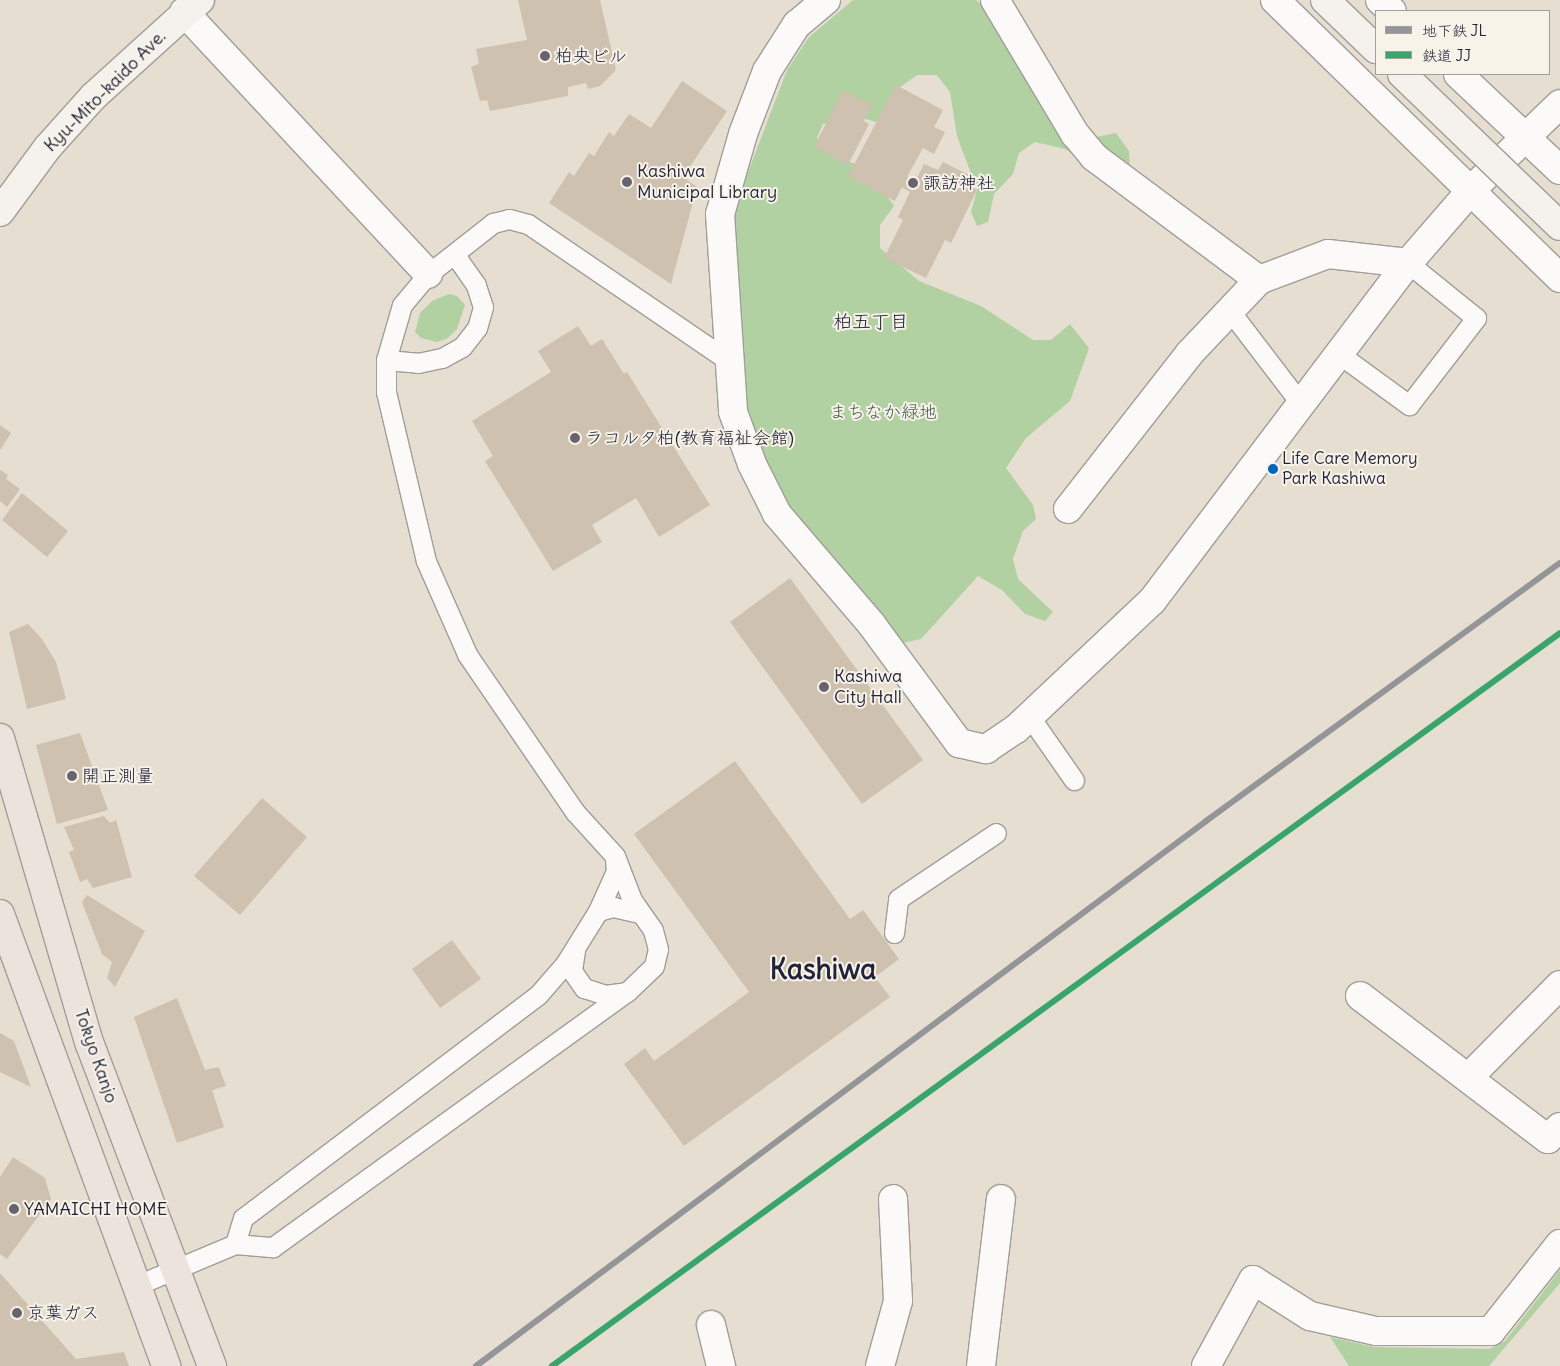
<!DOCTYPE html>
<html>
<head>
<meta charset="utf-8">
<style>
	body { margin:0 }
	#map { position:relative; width:1560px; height:1366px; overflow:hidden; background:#e6ded0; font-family:Delius,"Klee One",sans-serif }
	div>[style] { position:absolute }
	.green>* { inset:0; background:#b2d1a2 }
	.building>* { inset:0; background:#cfc1af }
	.roads { filter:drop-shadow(1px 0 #a19d98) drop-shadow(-1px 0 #a19d98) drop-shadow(0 1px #a19d98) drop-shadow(0 -1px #a19d98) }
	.lane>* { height:19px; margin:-9.5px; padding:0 9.5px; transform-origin:9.5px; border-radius:9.5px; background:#fbfaf8 }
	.street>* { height:28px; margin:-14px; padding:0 14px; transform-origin:14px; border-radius:14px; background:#fbfaf8 }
	.secondary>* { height:28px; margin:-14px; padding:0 14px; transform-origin:14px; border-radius:14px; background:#f5f2ed }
	.highway>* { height:28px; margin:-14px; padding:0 14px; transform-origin:14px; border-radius:14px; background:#ece4dc }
	.bridges { filter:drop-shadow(1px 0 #a19d98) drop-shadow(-1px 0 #a19d98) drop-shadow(0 1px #a19d98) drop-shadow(0 -1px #a19d98) }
	.secondary-bridge>* { height:28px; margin:-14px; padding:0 14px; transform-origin:14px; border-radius:14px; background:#f5f2ed }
	.rail-1>* { height:6px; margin:-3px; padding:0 3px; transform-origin:3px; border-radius:3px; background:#39a46c }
	.metro-1>* { height:6px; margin:-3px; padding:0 3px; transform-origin:3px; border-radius:3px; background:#939598 }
	.dots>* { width:14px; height:14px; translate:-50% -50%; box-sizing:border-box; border:2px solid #f7f3e8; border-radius:50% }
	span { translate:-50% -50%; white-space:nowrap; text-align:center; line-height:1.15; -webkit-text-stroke:4px #f7f3e8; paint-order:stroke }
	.bus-label { font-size:17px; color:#22223b }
	.left { translate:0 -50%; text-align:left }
	.poi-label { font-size:18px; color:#22223b }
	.street-label { font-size:18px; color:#22223b }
	.park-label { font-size:18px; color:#455b52 }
	.neighbourhood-label { font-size:19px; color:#22223b }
	.town-label { font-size:28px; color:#22223b; font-weight:700 }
	.legend { position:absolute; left:1375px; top:10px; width:175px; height:65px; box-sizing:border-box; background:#f7f3e8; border:1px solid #a29fa3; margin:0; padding:6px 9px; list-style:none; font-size:15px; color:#22223b }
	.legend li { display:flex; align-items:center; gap:10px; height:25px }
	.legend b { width:25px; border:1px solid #a29fa3 }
</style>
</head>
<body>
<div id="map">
	<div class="green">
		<i style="clip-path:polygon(853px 0,976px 0,997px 18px,1064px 125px,1096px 137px,1116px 133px,1129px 151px,1130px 168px,1086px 161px,1065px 149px,1035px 142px,1019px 153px,1013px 174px,994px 194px,988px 222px,977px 226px,971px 212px,977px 190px,957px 136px,950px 92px,937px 75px,917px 75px,899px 88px,892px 106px,876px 122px,859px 117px,823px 124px,817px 138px,837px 156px,855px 164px,883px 190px,894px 206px,880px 225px,880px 248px,919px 281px,981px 306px,1033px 340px,1051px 340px,1070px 324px,1089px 348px,1070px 401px,1026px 438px,1006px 468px,1033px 505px,1036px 519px,1023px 531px,1013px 559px,1018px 579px,1053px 612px,1045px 621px,1025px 614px,1002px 590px,978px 576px,921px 639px,898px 644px,803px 534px,743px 433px,732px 229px,745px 180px,787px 70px,809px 37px)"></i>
		<i style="clip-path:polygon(449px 294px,457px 296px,465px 305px,457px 329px,448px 338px,437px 342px,421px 338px,415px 332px,420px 313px,432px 301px)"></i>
		<i style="clip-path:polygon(1560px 1270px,1560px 1283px,1489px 1366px,1349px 1366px,1330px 1337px,1374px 1347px,1489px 1349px,1505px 1341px)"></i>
	</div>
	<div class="building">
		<i style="clip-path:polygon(518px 0,600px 0,616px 70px,600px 86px,588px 89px,586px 83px,568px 87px,568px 96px,490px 111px,487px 100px,480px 101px,471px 67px,479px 64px,476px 49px,527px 40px)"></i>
		<i style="clip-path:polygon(682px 81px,727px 111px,683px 177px,697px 187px,671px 284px,549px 203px,569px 172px,574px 176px,589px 153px,594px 156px,609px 132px,614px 136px,629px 114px,651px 128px)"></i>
		<i style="clip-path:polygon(896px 85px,943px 110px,934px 127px,945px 132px,934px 154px,923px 148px,907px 177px,915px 182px,924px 164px,938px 170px,943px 162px,969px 175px,965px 183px,977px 190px,951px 243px,945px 240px,926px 278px,884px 258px,903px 220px,898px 217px,910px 192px,902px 187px,895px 201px,848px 176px)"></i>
		<i style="clip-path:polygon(843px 90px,872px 105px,864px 121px,869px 124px,848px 165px,814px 147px)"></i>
		<i style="clip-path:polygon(578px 326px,591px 346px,602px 339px,624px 374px,627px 372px,710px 505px,659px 537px,636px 498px,592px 525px,602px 542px,553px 571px,485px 461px,493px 456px,472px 421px,551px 372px,538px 351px)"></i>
		<i style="clip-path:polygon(0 425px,11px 433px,0 450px)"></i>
		<i style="clip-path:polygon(0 470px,8px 475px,6px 479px,20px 489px,7px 507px,0 501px)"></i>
		<i style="clip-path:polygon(22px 493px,68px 531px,47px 557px,2px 520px)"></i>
		<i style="clip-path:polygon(790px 578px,923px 760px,862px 804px,730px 622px)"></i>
		<i style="clip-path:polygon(28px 624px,42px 639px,56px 662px,66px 699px,27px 709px,9px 632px)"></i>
		<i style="clip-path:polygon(80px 733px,108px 810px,57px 824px,36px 745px)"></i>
		<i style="clip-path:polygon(735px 761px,850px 919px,863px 910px,899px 959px,875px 977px,890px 997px,684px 1146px,624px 1064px,645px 1048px,654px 1061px,749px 992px,634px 834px)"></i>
		<i style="clip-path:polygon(262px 798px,307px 837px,240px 915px,194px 876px)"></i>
		<i style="clip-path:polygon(104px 816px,110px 823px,116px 820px,132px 877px,93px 888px,87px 879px,80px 882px,69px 852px,74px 850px,64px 827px)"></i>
		<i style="clip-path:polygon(87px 895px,145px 931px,115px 987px,107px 978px,112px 962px,102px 954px,82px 902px)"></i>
		<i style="clip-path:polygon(452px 940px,481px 979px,440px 1008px,412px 969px)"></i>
		<i style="clip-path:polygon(177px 998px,205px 1070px,219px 1067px,226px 1086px,212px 1090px,224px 1127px,177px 1143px,134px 1017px)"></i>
		<i style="clip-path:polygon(0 1033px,14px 1041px,31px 1087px,0 1072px)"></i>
		<i style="clip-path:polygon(13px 1157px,45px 1178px,51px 1199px,7px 1259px,0 1254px,0 1177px)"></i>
		<i style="clip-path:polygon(0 1273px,76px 1359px,124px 1352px,129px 1366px,0 1366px)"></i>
	</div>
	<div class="roads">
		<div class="lane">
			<i style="left:1230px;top:311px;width:117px;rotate:52.6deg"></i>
			<i style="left:1339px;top:354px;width:87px;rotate:36.1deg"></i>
			<i style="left:1409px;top:405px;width:110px;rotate:-52.4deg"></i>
			<i style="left:1476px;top:318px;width:87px;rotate:-141deg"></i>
			<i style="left:386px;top:360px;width:32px;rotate:5deg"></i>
			<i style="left:418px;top:363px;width:25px;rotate:-12deg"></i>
			<i style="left:442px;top:358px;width:23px;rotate:-29deg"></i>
			<i style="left:462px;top:347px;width:24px;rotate:-52deg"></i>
			<i style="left:477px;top:328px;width:22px;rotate:-74deg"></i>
			<i style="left:483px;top:307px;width:23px;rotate:-108deg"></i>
			<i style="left:476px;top:285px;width:38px;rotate:-125deg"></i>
			<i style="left:1030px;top:717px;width:77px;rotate:55.1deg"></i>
			<i style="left:598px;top:911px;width:16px;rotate:-15deg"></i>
			<i style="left:613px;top:907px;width:28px;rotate:13deg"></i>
			<i style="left:894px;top:933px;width:34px;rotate:-83deg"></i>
			<i style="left:898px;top:899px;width:118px;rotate:-34deg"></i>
			<i style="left:575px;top:951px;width:20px;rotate:99deg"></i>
			<i style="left:572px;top:971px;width:21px;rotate:55deg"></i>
			<i style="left:584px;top:988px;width:22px;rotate:18deg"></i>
			<i style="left:605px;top:995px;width:21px;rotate:-8deg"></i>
			<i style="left:235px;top:1244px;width:27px;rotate:-73deg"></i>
			<i style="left:243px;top:1218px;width:370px;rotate:-37.1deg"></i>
			<i style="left:538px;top:995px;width:41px;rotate:-48.9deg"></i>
			<i style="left:565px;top:964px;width:62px;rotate:-58.1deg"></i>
			<i style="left:598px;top:911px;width:44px;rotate:-65.8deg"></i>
			<i style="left:616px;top:871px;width:12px;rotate:-95deg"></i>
			<i style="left:135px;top:1286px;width:108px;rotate:-22.8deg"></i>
			<i style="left:235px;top:1244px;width:38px;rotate:5deg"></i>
			<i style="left:273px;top:1247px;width:436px;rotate:-35.8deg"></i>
			<i style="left:627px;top:992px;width:37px;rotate:-44deg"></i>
			<i style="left:654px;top:966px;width:17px;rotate:-77deg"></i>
			<i style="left:658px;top:949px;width:20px;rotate:-105deg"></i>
			<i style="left:653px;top:930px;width:37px;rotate:-125deg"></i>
			<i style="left:632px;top:900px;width:47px;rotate:-111.1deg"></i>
			<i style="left:615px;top:856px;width:59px;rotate:-132.3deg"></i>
			<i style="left:575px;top:812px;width:191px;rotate:-124.4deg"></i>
			<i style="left:467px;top:654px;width:102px;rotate:-113.8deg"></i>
			<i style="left:426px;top:561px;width:174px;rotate:-103.3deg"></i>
			<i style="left:386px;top:392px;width:32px;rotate:-90deg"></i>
			<i style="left:386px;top:360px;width:57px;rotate:-73.8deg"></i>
			<i style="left:402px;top:305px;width:40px;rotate:-50deg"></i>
			<i style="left:428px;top:274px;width:83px;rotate:-38.1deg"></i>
			<i style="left:493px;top:223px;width:16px;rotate:-14deg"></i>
			<i style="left:509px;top:219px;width:20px;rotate:15deg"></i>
			<i style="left:528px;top:224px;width:247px;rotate:34.3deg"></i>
		</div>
		<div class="street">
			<i style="left:826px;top:0;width:38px;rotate:140deg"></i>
			<i style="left:797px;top:24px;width:56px;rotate:122.6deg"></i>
			<i style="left:767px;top:71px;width:67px;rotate:110.9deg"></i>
			<i style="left:743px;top:134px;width:83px;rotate:106deg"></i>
			<i style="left:720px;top:214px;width:198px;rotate:86.2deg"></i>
			<i style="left:733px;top:412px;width:55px;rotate:69.9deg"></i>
			<i style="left:752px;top:464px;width:56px;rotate:63.4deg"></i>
			<i style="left:777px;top:514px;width:146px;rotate:49.4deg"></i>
			<i style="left:872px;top:625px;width:147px;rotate:53.6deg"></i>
			<i style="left:959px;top:743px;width:28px;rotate:13deg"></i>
			<i style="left:986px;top:749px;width:36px;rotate:-34deg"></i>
			<i style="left:1016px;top:729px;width:187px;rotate:-43.3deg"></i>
			<i style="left:1152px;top:601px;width:424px;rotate:-52.9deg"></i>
			<i style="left:1408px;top:263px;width:98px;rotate:-49.1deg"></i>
			<i style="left:1472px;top:189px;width:122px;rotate:-44deg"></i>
			<i style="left:995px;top:0;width:156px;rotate:59.2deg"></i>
			<i style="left:1075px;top:134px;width:30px;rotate:50deg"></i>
			<i style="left:1094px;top:157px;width:206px;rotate:36.7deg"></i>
			<i style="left:1275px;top:0;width:398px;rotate:44.3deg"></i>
			<i style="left:1380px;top:0;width:16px;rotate:43deg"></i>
			<i style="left:184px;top:12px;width:358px;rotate:47deg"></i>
			<i style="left:1458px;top:74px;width:140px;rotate:43.3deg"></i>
			<i style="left:1068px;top:509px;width:197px;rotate:-52deg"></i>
			<i style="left:1189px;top:354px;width:102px;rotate:-46.6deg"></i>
			<i style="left:1259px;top:280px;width:74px;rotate:-20.6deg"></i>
			<i style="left:1328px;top:254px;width:81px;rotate:6.4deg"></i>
			<i style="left:1360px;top:996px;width:236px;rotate:37.3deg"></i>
			<i style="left:1548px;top:1139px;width:17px;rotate:-45deg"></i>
			<i style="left:1468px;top:1078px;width:131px;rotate:-45.3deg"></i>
			<i style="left:711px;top:1325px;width:42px;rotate:76.3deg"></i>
			<i style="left:880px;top:1366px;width:67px;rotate:-74.5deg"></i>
			<i style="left:898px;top:1301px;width:102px;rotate:-92.8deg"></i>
			<i style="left:981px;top:1366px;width:168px;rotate:-83.2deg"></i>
			<i style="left:1206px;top:1366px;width:98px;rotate:-61.3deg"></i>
			<i style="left:1253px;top:1280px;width:67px;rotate:32.3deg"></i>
			<i style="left:1310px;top:1316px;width:68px;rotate:12.8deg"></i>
			<i style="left:1376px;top:1331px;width:115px"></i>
			<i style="left:1491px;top:1331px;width:111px;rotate:-51.6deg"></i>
		</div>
		<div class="secondary">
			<i style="left:1325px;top:0;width:71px;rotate:43.9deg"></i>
			<i style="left:0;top:212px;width:81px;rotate:-53.6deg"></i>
			<i style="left:48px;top:147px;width:69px;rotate:-48deg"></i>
			<i style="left:94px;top:96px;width:143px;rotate:-42.2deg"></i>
		</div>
		<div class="highway">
			<i style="left:0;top:738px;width:317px;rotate:73.7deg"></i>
			<i style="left:89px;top:1042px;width:347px;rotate:69.2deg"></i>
			<i style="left:0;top:914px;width:482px;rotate:69.8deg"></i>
		</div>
	</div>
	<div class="bridges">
		<div class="secondary-bridge">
			<i style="left:1402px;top:74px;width:219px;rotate:43.9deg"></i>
		</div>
	</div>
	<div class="rail-1">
		<i style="left:552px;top:1366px;width:1246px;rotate:-36.02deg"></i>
	</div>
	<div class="metro-1">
		<i style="left:476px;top:1366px;width:911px;rotate:-36.74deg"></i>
		<i style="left:1206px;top:821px;width:438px;rotate:-36.1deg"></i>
	</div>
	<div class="dots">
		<i style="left:545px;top:56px;background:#67646f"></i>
		<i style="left:627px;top:182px;background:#67646f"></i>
		<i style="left:913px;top:183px;background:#67646f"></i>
		<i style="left:575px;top:438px;background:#67646f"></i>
		<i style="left:1273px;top:469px;background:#0065bd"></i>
		<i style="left:824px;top:687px;background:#67646f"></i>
		<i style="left:72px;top:776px;background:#67646f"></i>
		<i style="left:14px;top:1209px;background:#67646f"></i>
		<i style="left:17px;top:1313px;background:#67646f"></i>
	</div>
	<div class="bus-label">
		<span class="left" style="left:1282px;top:469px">Life Care Memory<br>Park Kashiwa</span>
	</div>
	<div class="poi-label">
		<span class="left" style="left:555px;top:56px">柏央ビル</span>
		<span class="left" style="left:637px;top:182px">Kashiwa<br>Municipal Library</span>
		<span class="left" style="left:923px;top:183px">諏訪神社</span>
		<span class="left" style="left:585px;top:438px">ラコルタ柏(教育福祉会館)</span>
		<span class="left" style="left:834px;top:687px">Kashiwa<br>City Hall</span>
		<span class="left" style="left:82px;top:776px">開正測量</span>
		<span class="left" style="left:24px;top:1209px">YAMAICHI HOME</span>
		<span class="left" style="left:27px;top:1313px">京葉ガス</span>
	</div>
	<div class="street-label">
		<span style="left:105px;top:91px;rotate:-45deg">Kyu-Mito-kaido Ave.</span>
		<span style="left:96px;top:1056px;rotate:71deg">Tokyo Kanjo</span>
	</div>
	<div class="park-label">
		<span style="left:883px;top:412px">まちなか緑地</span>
	</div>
	<div class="neighbourhood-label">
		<span style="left:871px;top:322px">柏五丁目</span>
	</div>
	<div class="town-label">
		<span style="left:823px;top:969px">Kashiwa</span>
	</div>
	<ul class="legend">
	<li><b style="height:6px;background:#939598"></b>地下鉄 JL</li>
	<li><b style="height:6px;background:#39a46c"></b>鉄道 JJ</li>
	</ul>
</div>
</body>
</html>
